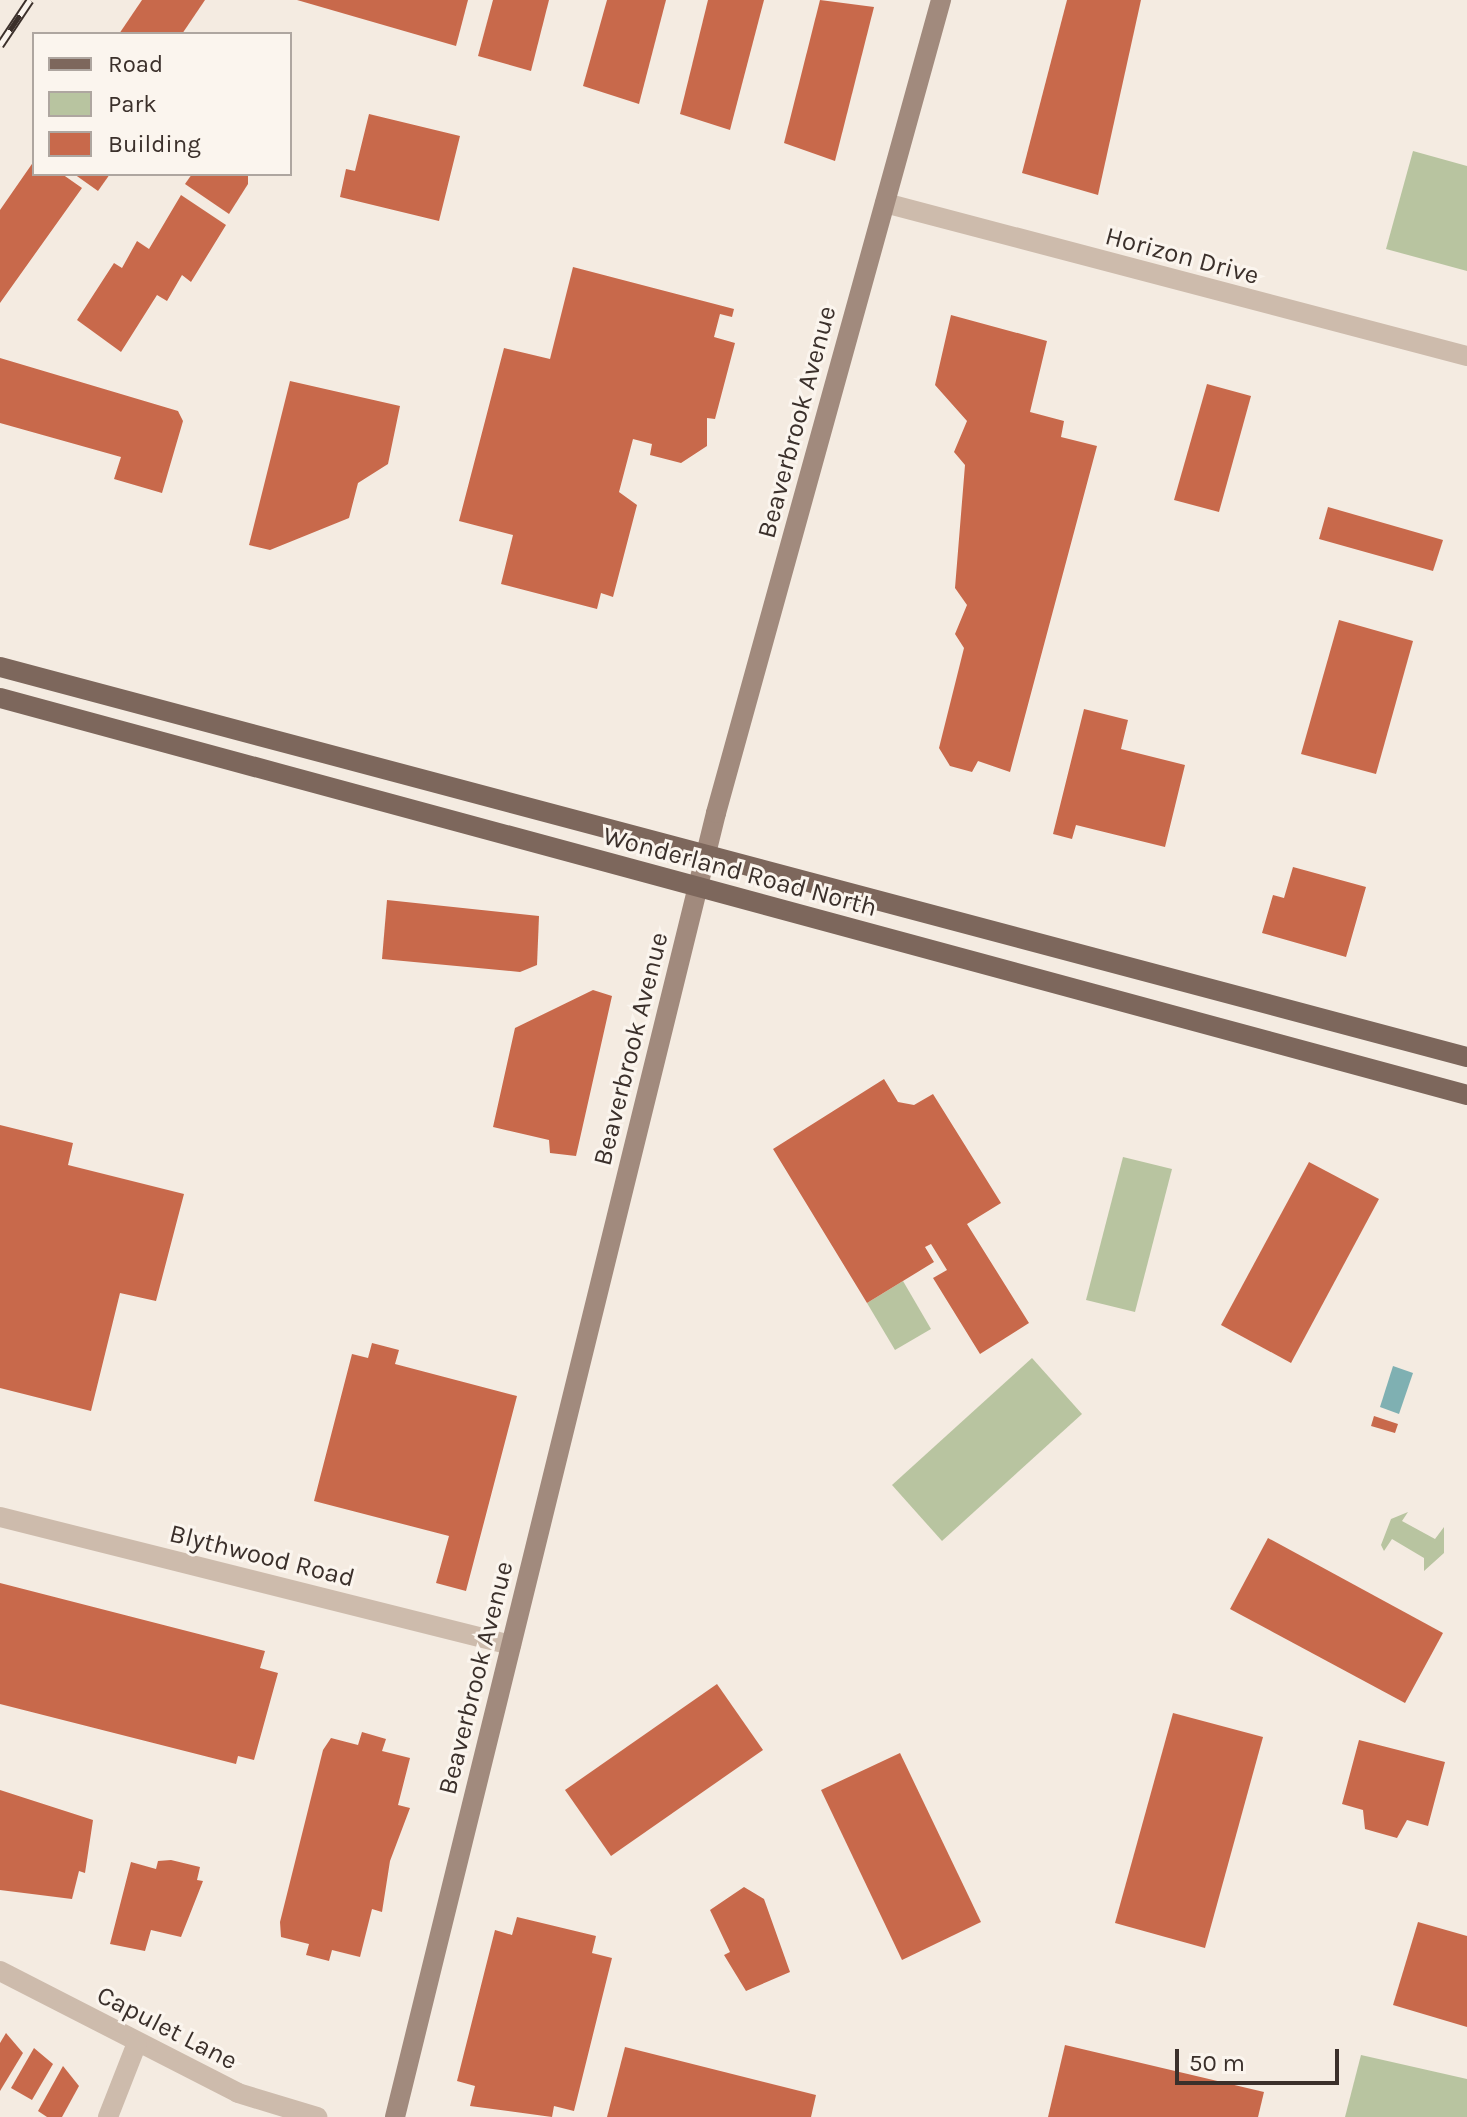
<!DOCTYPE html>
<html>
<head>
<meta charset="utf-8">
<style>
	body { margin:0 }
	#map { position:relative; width:1467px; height:2117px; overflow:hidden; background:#f4ebe1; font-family:Karla,sans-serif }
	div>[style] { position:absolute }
	.green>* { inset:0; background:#b8c4a0 }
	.water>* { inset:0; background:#7fb0b2 }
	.building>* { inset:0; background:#c8694b }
	.street>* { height:20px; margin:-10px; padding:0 10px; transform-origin:10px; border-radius:10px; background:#cdbbac }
	.secondary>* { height:20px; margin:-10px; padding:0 10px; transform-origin:10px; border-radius:10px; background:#a18a7d }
	.primary>* { height:20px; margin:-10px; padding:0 10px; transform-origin:10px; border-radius:10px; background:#7d675c }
	.rail>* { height:9px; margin-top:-4.5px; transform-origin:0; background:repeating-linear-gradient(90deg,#fbf5ee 0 18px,#3b302b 0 36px); box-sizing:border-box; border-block:2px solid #3b302b }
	span { translate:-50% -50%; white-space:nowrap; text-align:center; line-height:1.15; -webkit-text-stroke:6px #fbf5ee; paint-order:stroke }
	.street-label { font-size:26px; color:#3b302b }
	.legend { position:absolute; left:32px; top:32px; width:260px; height:144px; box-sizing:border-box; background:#fbf5ee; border:2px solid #aea6a0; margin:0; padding:10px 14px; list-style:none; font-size:24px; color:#3b302b }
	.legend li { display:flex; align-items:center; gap:16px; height:40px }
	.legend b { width:40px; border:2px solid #aea6a0 }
	.scale { position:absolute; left:1175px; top:2049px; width:164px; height:36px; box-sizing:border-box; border:4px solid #3b302b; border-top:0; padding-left:10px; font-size:24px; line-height:28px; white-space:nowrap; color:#3b302b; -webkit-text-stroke:6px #fbf5ee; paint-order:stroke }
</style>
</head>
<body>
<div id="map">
	<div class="green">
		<i style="clip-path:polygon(1413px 151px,1467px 166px,1467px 271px,1386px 249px)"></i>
		<i style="clip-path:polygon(1123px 1157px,1172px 1169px,1135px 1312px,1086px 1300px)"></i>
		<i style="clip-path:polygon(903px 1281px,931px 1329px,895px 1350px,867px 1303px)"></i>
		<i style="clip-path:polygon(1032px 1358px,1082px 1414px,942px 1541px,892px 1485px)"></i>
		<i style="clip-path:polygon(1408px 1512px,1402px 1521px,1435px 1539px,1444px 1527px,1444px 1553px,1424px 1571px,1424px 1558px,1392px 1539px,1384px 1551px,1381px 1545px,1391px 1519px)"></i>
		<i style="clip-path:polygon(1361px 2055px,1467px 2079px,1467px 2117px,1345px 2117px)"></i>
	</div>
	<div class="water">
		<i style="clip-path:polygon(1393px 1366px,1413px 1373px,1399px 1414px,1380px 1407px)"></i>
	</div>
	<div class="building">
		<i style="clip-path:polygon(142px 0,205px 0,182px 34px,119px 34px)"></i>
		<i style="clip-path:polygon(297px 0,468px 0,456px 46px)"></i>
		<i style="clip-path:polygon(493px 0,549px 0,531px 71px,478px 56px)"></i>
		<i style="clip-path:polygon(607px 0,666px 0,639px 104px,583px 86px)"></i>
		<i style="clip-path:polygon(708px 0,764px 0,730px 130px,680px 114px)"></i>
		<i style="clip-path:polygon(820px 0,874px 7px,835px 161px,784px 143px)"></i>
		<i style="clip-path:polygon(1067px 0,1141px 0,1098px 195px,1022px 173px)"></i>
		<i style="clip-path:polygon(369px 114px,460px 136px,439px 221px,340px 197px,346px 169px,355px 171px)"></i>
		<i style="clip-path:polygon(34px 161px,34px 174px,62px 174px,82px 188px,0 303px,0 210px)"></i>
		<i style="clip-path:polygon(74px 174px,110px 174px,98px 191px)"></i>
		<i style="clip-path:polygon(192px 174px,248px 174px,248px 184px,229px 214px,185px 184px)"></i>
		<i style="clip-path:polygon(181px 195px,226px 225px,191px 282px,182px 275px,167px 301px,157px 295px,121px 352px,77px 320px,114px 263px,122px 268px,137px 241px,149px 249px)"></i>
		<i style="clip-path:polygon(573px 267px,734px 309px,732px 317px,720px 314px,714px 337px,735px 343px,715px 419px,707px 418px,707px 446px,681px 463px,650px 455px,652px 444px,633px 439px,619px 492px,637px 505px,613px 597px,601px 593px,597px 609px,501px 584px,513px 535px,459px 521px,504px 348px,550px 359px)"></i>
		<i style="clip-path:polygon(951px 315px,1047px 341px,1030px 412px,1064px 421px,1061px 437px,1097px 446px,1010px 772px,978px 761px,972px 772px,950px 766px,939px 748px,964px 648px,955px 634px,967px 605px,955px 588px,965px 465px,954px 452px,967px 421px,935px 385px)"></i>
		<i style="clip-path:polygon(0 358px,178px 411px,183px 421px,162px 493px,114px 479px,121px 457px,0 423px)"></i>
		<i style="clip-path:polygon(290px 381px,400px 406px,388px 464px,358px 483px,349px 518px,270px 550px,249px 545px)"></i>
		<i style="clip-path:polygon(1207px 384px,1251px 396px,1219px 512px,1174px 500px)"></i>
		<i style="clip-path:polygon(1328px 507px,1443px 540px,1433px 571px,1319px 539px)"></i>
		<i style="clip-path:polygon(1339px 620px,1413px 641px,1376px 774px,1301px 754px)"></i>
		<i style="clip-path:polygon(1084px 709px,1128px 720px,1121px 749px,1185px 765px,1165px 847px,1076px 825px,1072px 839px,1053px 834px)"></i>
		<i style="clip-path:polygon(1293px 867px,1366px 887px,1346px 957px,1262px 933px,1273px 895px,1284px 898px)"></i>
		<i style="clip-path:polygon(387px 900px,539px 916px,537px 965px,520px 972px,382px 959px)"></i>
		<i style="clip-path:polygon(593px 990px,612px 996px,576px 1156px,550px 1153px,549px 1140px,493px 1127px,515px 1028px)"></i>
		<i style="clip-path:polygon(884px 1079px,898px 1102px,914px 1105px,933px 1094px,1001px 1203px,967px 1224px,1029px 1323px,980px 1354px,933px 1278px,947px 1270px,931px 1244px,925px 1247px,934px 1262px,867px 1303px,773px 1149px)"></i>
		<i style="clip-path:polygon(0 1125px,73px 1143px,68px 1165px,184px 1194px,156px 1301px,120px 1293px,91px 1411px,0 1388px)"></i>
		<i style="clip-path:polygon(1309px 1162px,1379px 1199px,1291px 1363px,1221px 1325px)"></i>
		<i style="clip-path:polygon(372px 1343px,399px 1350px,395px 1364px,517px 1396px,466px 1591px,436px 1583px,449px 1536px,314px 1501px,352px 1354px,368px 1358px)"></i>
		<i style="clip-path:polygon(1374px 1416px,1398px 1424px,1395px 1433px,1371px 1426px)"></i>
		<i style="clip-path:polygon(1268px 1538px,1443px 1633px,1405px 1703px,1230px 1609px)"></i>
		<i style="clip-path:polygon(0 1583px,265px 1651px,260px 1668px,278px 1673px,254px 1760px,238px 1756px,236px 1764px,0 1704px)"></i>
		<i style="clip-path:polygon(717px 1684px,763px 1750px,611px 1856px,565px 1790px)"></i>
		<i style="clip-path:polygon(1173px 1713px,1263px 1737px,1205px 1948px,1115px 1923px)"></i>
		<i style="clip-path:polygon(362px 1732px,386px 1739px,382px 1751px,410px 1758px,398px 1805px,410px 1808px,390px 1861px,382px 1912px,372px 1909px,360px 1957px,332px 1950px,329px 1961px,306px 1955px,309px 1944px,281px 1937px,280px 1922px,323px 1750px,331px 1738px,358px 1745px)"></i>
		<i style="clip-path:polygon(1359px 1740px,1445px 1762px,1428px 1826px,1407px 1820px,1397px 1838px,1365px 1829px,1363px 1810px,1342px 1804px)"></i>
		<i style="clip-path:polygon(900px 1753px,981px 1922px,902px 1960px,821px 1790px)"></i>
		<i style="clip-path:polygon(0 1790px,93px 1820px,85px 1873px,79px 1871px,72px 1899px,0 1890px)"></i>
		<i style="clip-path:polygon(171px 1860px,200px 1867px,197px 1880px,203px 1881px,181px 1937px,151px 1930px,145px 1951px,110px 1944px,131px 1862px,156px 1869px,158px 1861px)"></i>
		<i style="clip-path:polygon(744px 1887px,764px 1899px,790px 1972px,746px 1991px,724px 1955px,730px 1952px,710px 1910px)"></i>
		<i style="clip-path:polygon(517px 1917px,596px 1936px,592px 1953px,612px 1958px,574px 2111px,554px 2106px,552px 2117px,470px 2106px,475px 2086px,457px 2081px,495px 1930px,512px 1935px)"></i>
		<i style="clip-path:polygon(1418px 1922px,1467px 1936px,1467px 2027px,1393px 2005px)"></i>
		<i style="clip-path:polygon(6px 2033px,23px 2053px,0 2091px,0 2043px)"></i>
		<i style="clip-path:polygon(1065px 2045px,1264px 2092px,1258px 2117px,1048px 2117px)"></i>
		<i style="clip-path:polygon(625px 2047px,816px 2095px,811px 2117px,607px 2117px)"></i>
		<i style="clip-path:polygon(34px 2048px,53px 2064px,32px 2100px,11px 2088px)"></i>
		<i style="clip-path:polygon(63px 2066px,79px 2086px,62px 2117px,47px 2117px,38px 2111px)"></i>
	</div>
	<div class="street">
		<i style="left:885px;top:203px;width:602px;rotate:14.73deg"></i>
		<i style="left:0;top:1517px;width:527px;rotate:14.06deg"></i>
		<i style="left:0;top:1971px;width:267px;rotate:27.1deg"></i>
		<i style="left:238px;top:2093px;width:83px;rotate:16.9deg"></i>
		<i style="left:108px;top:2117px;width:79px;rotate:-68.6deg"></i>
	</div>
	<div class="secondary">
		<i style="left:395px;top:2117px;width:1343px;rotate:-76.17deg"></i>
		<i style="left:716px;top:813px;width:844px;rotate:-74.53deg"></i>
	</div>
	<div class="primary">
		<i style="left:0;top:667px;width:1518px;rotate:14.89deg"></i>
		<i style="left:0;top:698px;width:1520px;rotate:15.14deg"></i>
	</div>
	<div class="rail">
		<i style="left:0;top:45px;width:54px;rotate:-56.3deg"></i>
	</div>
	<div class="street-label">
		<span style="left:1182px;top:256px;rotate:15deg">Horizon Drive</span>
		<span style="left:797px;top:422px;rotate:-75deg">Beaverbrook Avenue</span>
		<span style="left:740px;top:872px;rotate:15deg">Wonderland Road North</span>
		<span style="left:631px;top:1049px;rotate:-76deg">Beaverbrook Avenue</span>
		<span style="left:262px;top:1556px;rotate:14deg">Blythwood Road</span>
		<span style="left:476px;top:1678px;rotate:-76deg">Beaverbrook Avenue</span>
		<span style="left:167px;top:2028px;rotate:27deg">Capulet Lane</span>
	</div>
	<ul class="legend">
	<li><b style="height:10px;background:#7d675c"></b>Road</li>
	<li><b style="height:22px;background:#b8c4a0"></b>Park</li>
	<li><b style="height:22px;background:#c8694b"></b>Building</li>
	</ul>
	<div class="scale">50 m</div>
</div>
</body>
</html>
